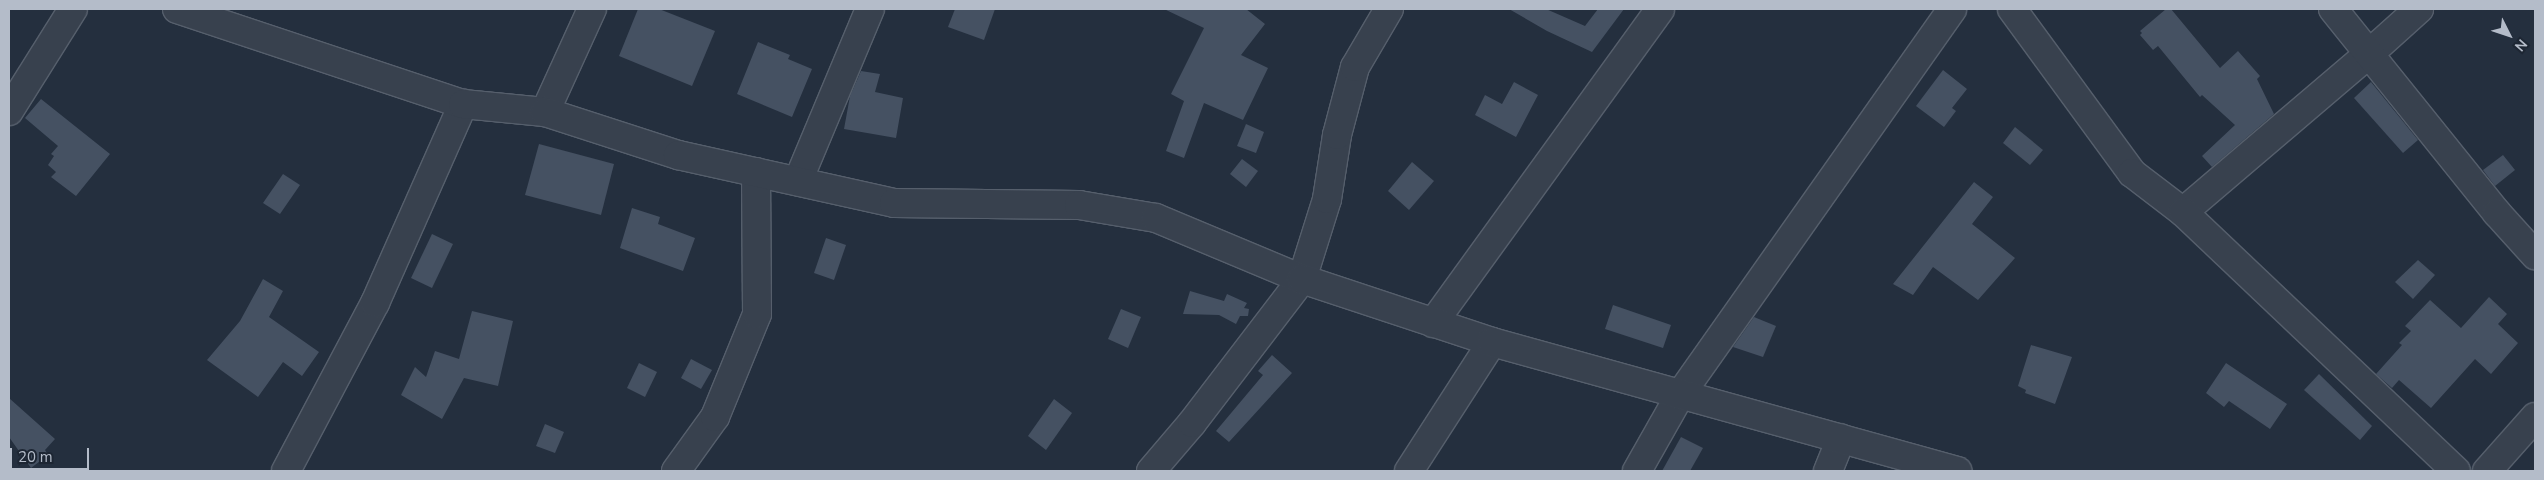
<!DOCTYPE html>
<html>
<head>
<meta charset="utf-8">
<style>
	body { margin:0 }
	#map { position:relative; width:2544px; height:480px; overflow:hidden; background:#242f3e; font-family:"Nunito Sans",sans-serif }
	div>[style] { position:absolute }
	.building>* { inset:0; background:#455162 }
	.roads { filter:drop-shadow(1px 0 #565f6c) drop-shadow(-1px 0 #565f6c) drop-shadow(0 1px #565f6c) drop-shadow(0 -1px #565f6c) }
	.minor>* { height:28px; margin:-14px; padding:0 14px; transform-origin:14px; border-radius:14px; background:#38414e }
	.tertiary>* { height:28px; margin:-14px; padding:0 14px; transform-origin:14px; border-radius:14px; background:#38414e }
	span { translate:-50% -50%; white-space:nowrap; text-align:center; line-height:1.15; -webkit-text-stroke:4px #1d2633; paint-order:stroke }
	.frame { position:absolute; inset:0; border:10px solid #b4bcc9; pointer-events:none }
	.north { position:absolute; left:2484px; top:10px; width:50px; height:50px; -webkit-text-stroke:4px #1d2633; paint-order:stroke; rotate:131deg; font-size:14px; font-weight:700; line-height:20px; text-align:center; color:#b4bcc9 }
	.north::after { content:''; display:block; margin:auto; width:18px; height:22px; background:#b4bcc9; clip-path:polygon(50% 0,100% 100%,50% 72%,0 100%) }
	.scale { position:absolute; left:10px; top:448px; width:79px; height:22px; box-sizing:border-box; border:2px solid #b4bcc9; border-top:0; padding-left:6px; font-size:15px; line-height:18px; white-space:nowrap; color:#b4bcc9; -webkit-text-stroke:4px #1d2633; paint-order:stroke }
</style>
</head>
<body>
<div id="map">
	<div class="building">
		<i style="clip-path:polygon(638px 9px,659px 9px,715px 31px,692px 86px,619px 56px)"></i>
		<i style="clip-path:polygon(955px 9px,995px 9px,984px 40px,948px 27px)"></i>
		<i style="clip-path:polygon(1164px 9px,1246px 9px,1265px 24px,1241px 55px,1268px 68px,1243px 120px,1204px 103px,1184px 158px,1166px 151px,1184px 101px,1171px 94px,1204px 28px)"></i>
		<i style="clip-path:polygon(1509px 9px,1546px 9px,1585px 26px,1598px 9px,1624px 9px,1592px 52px,1547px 31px)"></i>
		<i style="clip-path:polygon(2166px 9px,2171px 9px,2220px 68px,2238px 51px,2260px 76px,2257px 79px,2274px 114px,2212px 167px,2202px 156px,2235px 125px,2202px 95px,2200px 97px,2158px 46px,2153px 50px,2140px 35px,2142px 33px,2140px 31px)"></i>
		<i style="clip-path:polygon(758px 42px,790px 55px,788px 59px,812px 69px,792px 117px,737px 94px)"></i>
		<i style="clip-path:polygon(1943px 70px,1967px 89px,1952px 108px,1956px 111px,1944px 127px,1916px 106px)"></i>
		<i style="clip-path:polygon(861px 71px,880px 74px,875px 92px,903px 98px,896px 138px,844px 129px,850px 96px)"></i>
		<i style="clip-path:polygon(1514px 82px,1538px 95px,1516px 137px,1475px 115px,1485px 95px,1502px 104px)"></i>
		<i style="clip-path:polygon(2371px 82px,2418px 140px,2403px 153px,2354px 98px)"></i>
		<i style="clip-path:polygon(41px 99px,110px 154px,76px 196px,51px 177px,56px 172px,48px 165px,54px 156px,51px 154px,58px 146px,25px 118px)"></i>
		<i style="clip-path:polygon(1246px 124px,1264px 132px,1256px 153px,1237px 146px)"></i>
		<i style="clip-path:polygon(2015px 127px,2043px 150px,2030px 165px,2003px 143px)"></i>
		<i style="clip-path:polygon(539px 144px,614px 164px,601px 215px,525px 195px)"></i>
		<i style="clip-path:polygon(2503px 155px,2515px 170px,2495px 186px,2483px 170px)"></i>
		<i style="clip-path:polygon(1242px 159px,1258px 171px,1246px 187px,1230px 174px)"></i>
		<i style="clip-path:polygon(1412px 162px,1434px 181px,1409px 210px,1388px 191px)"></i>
		<i style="clip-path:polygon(283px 174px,300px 185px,280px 214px,263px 203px)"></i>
		<i style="clip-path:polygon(1974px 182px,1993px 197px,1972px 224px,2015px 258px,1978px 300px,1933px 267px,1913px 295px,1893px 284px)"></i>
		<i style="clip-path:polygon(632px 208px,660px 217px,658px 224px,695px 238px,683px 271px,620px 248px)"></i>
		<i style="clip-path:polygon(432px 234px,453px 244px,432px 288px,411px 278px)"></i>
		<i style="clip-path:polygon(826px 238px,846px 245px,834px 280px,814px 273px)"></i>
		<i style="clip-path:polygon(2418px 260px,2435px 275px,2413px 299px,2395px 282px)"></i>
		<i style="clip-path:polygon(263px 279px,283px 291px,269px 317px,319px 352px,302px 376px,283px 362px,258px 397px,207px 360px,240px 321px)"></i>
		<i style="clip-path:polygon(1190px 291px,1224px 301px,1227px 294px,1247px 303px,1244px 308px,1249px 309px,1248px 316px,1240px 316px,1236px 324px,1219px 315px,1183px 314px)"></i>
		<i style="clip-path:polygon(2489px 297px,2507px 314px,2498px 324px,2518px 343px,2491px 374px,2475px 359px,2431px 408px,2399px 380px,2392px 388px,2376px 374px,2402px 345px,2399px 343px,2411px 331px,2405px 326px,2430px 300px,2461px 328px)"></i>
		<i style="clip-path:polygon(1613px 305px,1671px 325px,1663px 348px,1605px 329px)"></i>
		<i style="clip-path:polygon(1121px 309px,1141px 317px,1128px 348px,1108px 339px)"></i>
		<i style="clip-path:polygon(472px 311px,513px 321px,498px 386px,464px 378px,442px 419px,401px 395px,415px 367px,426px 377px,435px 351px,459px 359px)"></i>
		<i style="clip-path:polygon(1754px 317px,1776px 326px,1763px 357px,1733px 347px)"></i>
		<i style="clip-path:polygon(2031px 345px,2072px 357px,2055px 404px,2025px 393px,2026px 390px,2018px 386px)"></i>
		<i style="clip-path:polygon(1272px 355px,1292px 373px,1229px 442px,1216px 431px,1263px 375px,1258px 371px)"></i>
		<i style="clip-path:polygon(691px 359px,712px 370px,701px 389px,681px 378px)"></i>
		<i style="clip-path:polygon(639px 363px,657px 372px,645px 397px,627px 388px)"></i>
		<i style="clip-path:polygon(2226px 363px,2287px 404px,2270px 429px,2229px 401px,2224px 407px,2206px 393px)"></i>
		<i style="clip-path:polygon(2319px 374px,2372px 426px,2360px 440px,2304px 390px)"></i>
		<i style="clip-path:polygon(9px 398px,55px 439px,45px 450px,48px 455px,31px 468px,9px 437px)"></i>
		<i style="clip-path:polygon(1054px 399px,1072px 413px,1046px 450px,1028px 436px)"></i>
		<i style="clip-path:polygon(545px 424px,564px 432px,555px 453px,536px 446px)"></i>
		<i style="clip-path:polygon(1681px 437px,1703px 448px,1690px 471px,1662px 471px)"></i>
	</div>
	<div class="roads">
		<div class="minor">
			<i style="left:2012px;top:9px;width:203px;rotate:53.8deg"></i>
			<i style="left:2132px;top:173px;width:64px;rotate:37.4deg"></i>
			<i style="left:2183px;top:212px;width:245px;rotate:-40.4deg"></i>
			<i style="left:2370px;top:53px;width:66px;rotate:-41.9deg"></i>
			<i style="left:2333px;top:9px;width:262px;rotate:51.2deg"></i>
			<i style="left:2497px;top:213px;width:57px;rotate:47.9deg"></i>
			<i style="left:9px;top:111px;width:120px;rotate:-57.9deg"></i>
			<i style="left:545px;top:112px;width:113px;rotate:-65.5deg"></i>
			<i style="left:798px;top:181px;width:186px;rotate:-67.3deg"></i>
			<i style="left:2183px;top:212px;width:376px;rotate:43.5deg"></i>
			<i style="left:1433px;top:323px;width:387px;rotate:-54.1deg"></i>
			<i style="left:286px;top:471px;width:190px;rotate:-62.1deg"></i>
			<i style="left:375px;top:303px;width:218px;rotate:-66.1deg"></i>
			<i style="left:676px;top:471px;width:67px;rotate:-54.2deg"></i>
			<i style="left:715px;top:417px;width:111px;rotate:-67.8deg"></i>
			<i style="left:757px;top:314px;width:142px;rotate:-90.4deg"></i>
			<i style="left:1151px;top:471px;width:63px;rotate:-49.5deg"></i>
			<i style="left:1192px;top:423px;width:181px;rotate:-52.6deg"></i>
			<i style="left:1302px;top:279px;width:84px;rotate:-72.6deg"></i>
			<i style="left:1327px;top:199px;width:65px;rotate:-81.1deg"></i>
			<i style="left:1337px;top:135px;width:70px;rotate:-75.2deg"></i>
			<i style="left:1355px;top:67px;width:67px;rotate:-59.6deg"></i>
			<i style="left:1409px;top:471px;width:153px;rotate:-57.2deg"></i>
			<i style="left:1637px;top:471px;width:87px;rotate:-60.5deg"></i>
			<i style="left:1680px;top:395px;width:472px;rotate:-54.8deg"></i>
			<i style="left:1828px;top:471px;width:35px;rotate:-68deg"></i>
			<i style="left:2487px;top:471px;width:72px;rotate:-48.4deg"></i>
		</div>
		<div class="tertiary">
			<i style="left:177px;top:9px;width:301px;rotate:18.4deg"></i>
			<i style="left:463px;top:104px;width:82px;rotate:5.6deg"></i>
			<i style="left:545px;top:112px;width:140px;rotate:17.9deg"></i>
			<i style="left:678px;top:155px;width:221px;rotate:12.5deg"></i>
			<i style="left:894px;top:203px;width:185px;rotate:0.6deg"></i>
			<i style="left:1079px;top:205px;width:78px;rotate:9.6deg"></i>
			<i style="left:1156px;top:218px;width:158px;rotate:22.7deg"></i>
			<i style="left:1302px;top:279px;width:200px;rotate:18.3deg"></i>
			<i style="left:1492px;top:342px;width:483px;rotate:15.5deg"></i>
		</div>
	</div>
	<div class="frame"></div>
	<div class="north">N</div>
	<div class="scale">20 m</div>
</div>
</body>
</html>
